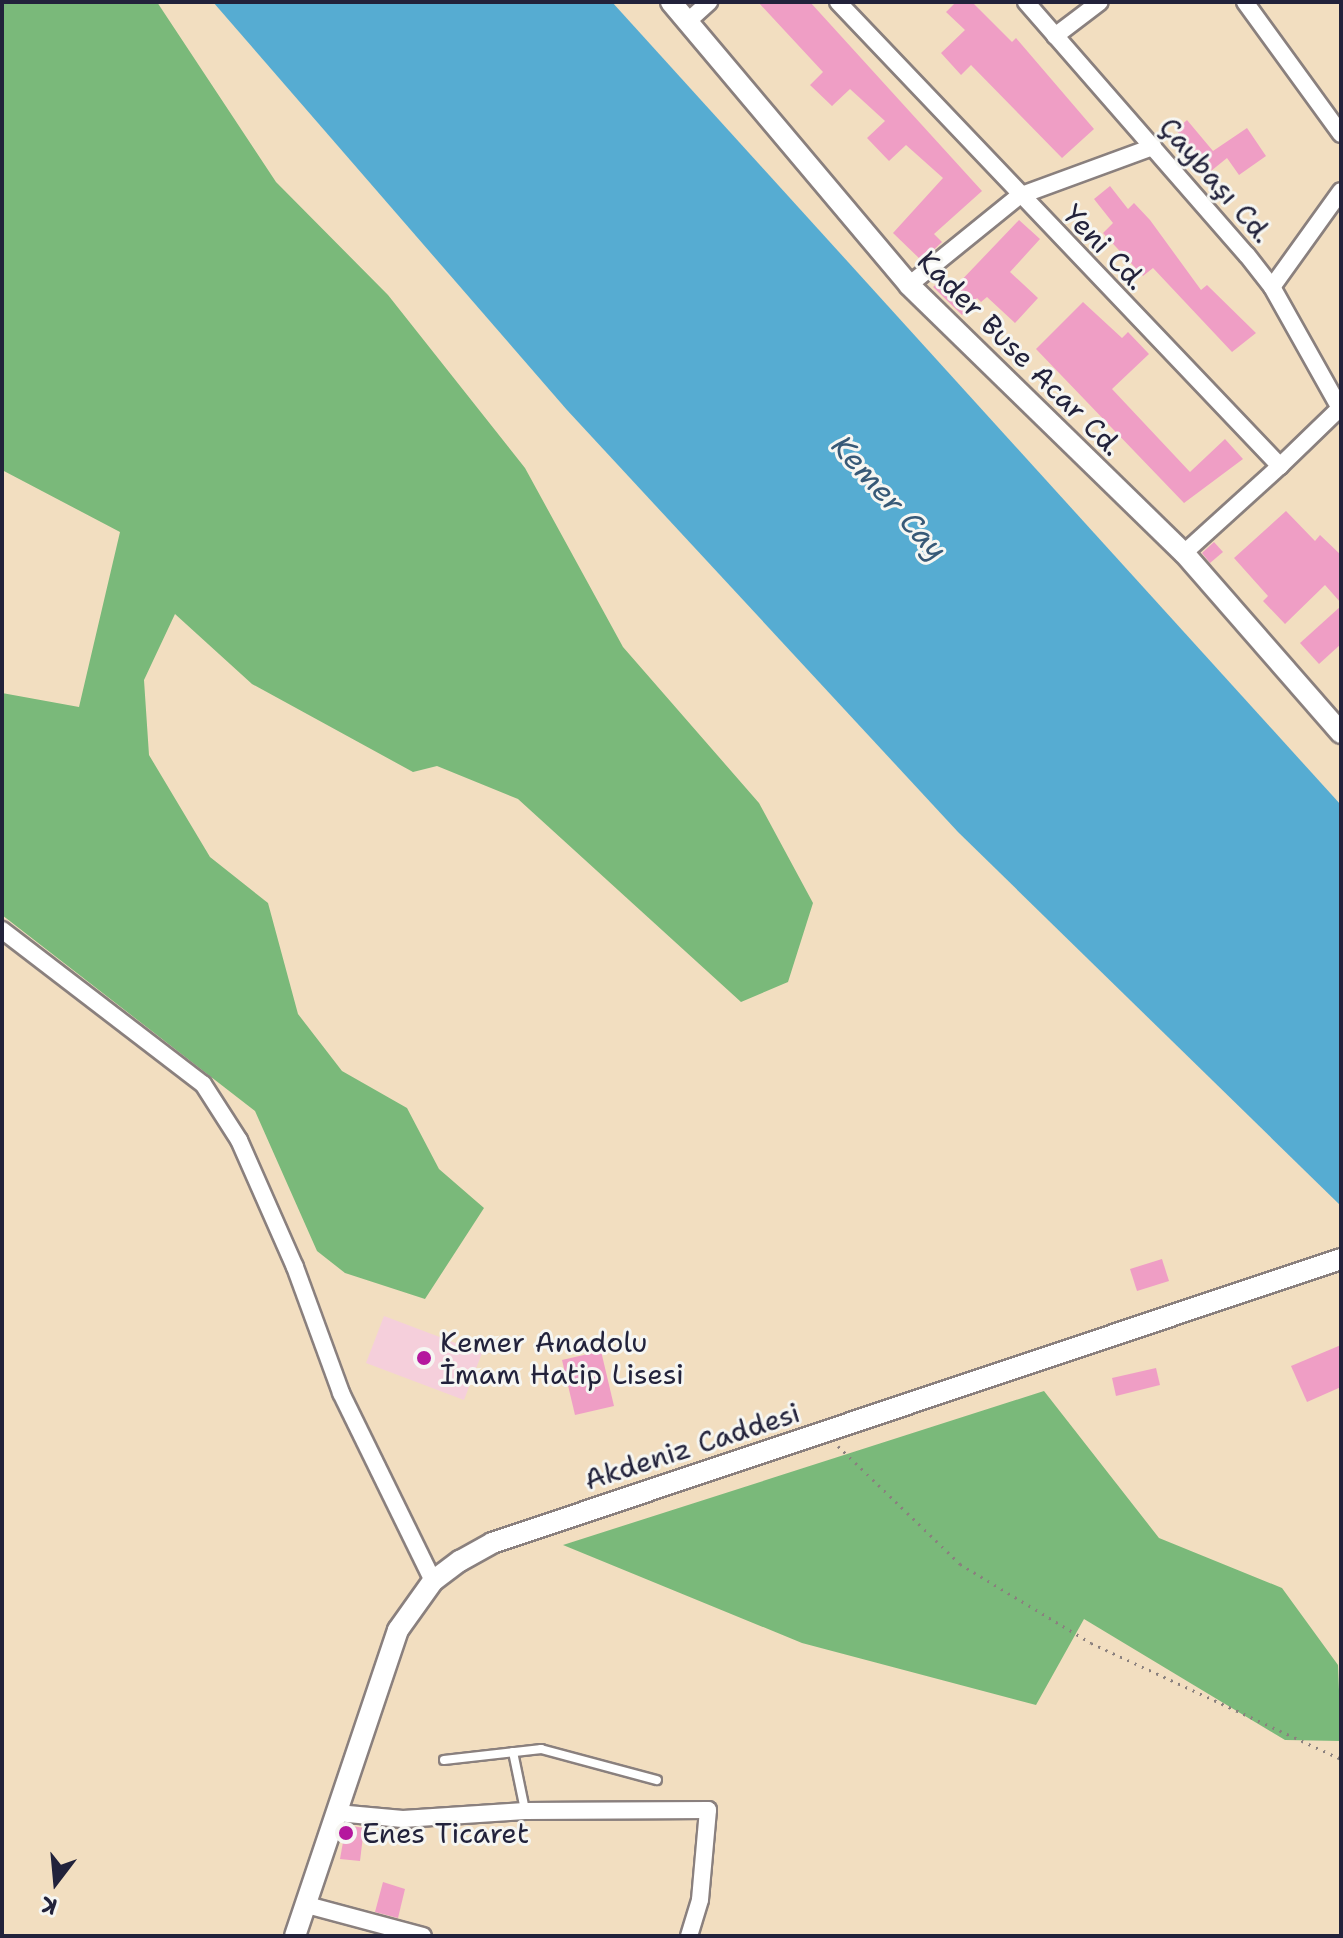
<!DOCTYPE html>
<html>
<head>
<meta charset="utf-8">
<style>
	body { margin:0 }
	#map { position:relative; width:1343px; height:1938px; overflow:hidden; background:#f2dec0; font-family:"Shantell Sans",sans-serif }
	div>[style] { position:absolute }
	.built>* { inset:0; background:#f5cfdb }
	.forest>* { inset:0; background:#7ab97a }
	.water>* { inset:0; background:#56acd2 }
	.building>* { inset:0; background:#ef9ec5 }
	.path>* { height:3px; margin-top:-1.5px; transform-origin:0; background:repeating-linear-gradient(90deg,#8a807e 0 2px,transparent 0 8px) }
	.roads { filter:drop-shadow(2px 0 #8a807e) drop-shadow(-2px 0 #8a807e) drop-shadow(0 2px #8a807e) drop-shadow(0 -2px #8a807e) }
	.service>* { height:8px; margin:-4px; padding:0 4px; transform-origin:4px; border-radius:4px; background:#fff }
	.minor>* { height:16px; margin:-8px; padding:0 8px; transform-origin:8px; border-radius:8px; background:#fff }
	.tertiary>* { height:20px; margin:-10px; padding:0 10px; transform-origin:10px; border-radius:10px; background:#fff }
	.dots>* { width:22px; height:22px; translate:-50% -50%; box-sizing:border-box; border:4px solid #f6f6f2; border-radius:50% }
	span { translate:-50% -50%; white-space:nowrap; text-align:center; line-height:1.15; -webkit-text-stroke:6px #f6f6f2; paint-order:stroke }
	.street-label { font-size:28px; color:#22223b }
	.poi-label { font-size:28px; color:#22223b }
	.left { translate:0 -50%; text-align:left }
	.water-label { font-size:30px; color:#375977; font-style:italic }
	.frame { position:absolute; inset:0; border:4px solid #22223b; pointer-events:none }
	.north { position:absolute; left:16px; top:1842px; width:80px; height:80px; -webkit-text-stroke:6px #f6f6f2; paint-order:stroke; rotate:196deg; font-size:22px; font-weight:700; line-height:32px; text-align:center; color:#22223b }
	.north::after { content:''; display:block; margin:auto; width:28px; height:36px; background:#22223b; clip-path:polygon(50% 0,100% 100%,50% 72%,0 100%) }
</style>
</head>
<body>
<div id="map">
	<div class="built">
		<i style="clip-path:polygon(384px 1316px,482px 1353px,464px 1400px,366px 1363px)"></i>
	</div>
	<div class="forest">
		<i style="clip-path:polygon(2px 2px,157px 2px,276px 182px,388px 295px,525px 468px,623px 647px,759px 803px,813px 903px,788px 982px,741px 1002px,518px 799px,437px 766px,413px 772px,252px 684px,175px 614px,144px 680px,149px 755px,210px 857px,268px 903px,298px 1014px,342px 1071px,407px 1108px,439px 1169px,484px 1208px,425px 1299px,345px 1273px,317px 1251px,255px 1111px,2px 915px,2px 693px,79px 707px,120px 532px,2px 470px)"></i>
		<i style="clip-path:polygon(1044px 1391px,1159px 1538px,1282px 1588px,1338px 1665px,1341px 1741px,1285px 1740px,1084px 1619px,1036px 1705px,802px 1643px,563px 1545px)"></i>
	</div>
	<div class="water">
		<i style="clip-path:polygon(213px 2px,612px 2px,1341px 805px,1341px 1206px,958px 832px,567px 410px)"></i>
	</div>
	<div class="building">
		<i style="clip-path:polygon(758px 2px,810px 2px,982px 191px,934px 234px,942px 242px,922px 261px,893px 233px,943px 178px,906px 145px,889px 161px,867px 138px,885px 121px,850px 89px,832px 106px,810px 85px,823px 72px)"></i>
		<i style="clip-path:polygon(956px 2px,972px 2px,1012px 42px,1016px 38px,1094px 129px,1062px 158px,971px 65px,961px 75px,941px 53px,965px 30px,946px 12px)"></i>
		<i style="clip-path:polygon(1187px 120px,1213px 151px,1247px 128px,1266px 156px,1239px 175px,1227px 158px,1211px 171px,1176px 130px)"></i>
		<i style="clip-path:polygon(1110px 186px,1128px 209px,1134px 203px,1150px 220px,1201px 290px,1207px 285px,1256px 333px,1232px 352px,1153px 268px,1143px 276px,1103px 233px,1113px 223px,1094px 199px)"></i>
		<i style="clip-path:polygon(1019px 220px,1040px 239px,1010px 272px,1038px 298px,1015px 323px,987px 297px,981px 302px,977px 298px,962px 315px,933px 287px,945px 277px,955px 287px)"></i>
		<i style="clip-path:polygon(1083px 302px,1122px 338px,1128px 332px,1149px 354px,1112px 389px,1190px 472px,1225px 439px,1243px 459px,1184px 503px,1036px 349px)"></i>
		<i style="clip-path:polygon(1286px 511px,1315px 541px,1320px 535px,1341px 555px,1341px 603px,1325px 585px,1285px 624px,1263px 601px,1268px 596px,1234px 558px)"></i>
		<i style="clip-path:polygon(1214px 542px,1223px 552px,1210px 563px,1202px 553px)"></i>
		<i style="clip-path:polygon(1341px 606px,1341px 644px,1319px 664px,1300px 643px)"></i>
		<i style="clip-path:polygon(1162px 1259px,1169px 1281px,1137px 1291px,1130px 1269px)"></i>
		<i style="clip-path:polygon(1341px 1345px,1341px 1387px,1307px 1402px,1291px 1366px)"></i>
		<i style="clip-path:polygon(601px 1351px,614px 1406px,575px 1415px,562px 1360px)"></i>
		<i style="clip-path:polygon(1156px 1368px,1160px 1385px,1116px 1396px,1112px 1378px)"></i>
		<i style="clip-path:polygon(346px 1825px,364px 1828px,360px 1861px,340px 1859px)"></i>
		<i style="clip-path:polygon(383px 1882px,405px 1889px,398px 1918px,375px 1912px)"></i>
	</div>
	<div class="path">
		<i style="left:838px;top:1446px;width:170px;rotate:44deg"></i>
		<i style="left:960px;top:1564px;width:153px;rotate:31.1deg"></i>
		<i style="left:1091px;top:1643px;width:276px;rotate:24.9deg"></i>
	</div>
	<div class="roads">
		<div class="service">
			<i style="left:513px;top:1752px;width:59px;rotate:78.3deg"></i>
			<i style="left:444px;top:1760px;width:98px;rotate:-6.5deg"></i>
			<i style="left:541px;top:1749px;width:120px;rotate:15deg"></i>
		</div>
		<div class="minor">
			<i style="left:838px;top:2px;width:641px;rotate:46.39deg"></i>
			<i style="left:1280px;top:466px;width:83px;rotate:-44deg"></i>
			<i style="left:1026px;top:2px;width:336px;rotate:48.9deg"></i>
			<i style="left:1247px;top:255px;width:41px;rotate:52deg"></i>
			<i style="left:1272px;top:287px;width:141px;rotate:60.7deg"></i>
			<i style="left:1245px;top:2px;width:163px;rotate:54deg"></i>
			<i style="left:687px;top:22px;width:30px;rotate:-42deg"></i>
			<i style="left:1055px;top:36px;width:56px;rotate:-37.1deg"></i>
			<i style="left:909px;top:285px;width:141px;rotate:-39deg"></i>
			<i style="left:1019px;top:196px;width:143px;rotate:-20.1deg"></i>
			<i style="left:1272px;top:287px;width:118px;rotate:-54.3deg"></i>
			<i style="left:1184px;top:553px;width:130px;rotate:-42.2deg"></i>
			<i style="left:2px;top:930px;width:253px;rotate:37.5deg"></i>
			<i style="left:203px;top:1084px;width:67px;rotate:57.3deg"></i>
			<i style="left:239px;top:1140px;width:139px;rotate:66.2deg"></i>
			<i style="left:295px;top:1267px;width:134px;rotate:69.9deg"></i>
			<i style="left:341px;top:1393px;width:209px;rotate:63.9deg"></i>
			<i style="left:337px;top:1813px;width:66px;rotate:5.2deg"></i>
			<i style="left:403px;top:1819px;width:122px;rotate:-3.8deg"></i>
			<i style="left:525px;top:1811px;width:183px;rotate:-0.3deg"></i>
			<i style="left:708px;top:1810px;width:90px;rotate:95.1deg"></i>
			<i style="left:700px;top:1900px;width:38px;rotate:107deg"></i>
			<i style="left:307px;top:1905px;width:120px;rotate:15deg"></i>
		</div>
		<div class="tertiary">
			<i style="left:671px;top:2px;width:370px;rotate:49.9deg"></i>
			<i style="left:909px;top:285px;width:384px;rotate:44.3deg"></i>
			<i style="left:1184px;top:553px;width:239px;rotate:48.9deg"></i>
			<i style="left:295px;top:1936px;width:323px;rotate:-71.4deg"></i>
			<i style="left:398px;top:1630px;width:60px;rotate:-54.5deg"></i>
			<i style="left:433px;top:1581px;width:34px;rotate:-37deg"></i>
			<i style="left:460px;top:1561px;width:37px;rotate:-29deg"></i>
			<i style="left:492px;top:1543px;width:895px;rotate:-18.5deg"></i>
		</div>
	</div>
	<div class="dots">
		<i style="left:424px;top:1358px;background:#b5179e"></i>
		<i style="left:346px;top:1833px;background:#b5179e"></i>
	</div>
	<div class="street-label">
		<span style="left:1216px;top:180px;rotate:49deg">Çaybaşı Cd.</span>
		<span style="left:1105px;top:247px;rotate:46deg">Yeni Cd.</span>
		<span style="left:1020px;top:353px;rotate:45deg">Kader Buse Acar Cd.</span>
		<span style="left:692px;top:1446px;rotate:-18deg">Akdeniz Caddesi</span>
	</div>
	<div class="poi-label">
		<span class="left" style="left:440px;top:1358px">Kemer Anadolu<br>İmam Hatip Lisesi</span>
		<span class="left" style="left:362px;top:1833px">Enes Ticaret</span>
	</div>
	<div class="water-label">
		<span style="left:889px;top:498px;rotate:48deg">Kemer Cay</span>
	</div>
	<div class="frame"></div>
	<div class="north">K</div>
</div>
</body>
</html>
